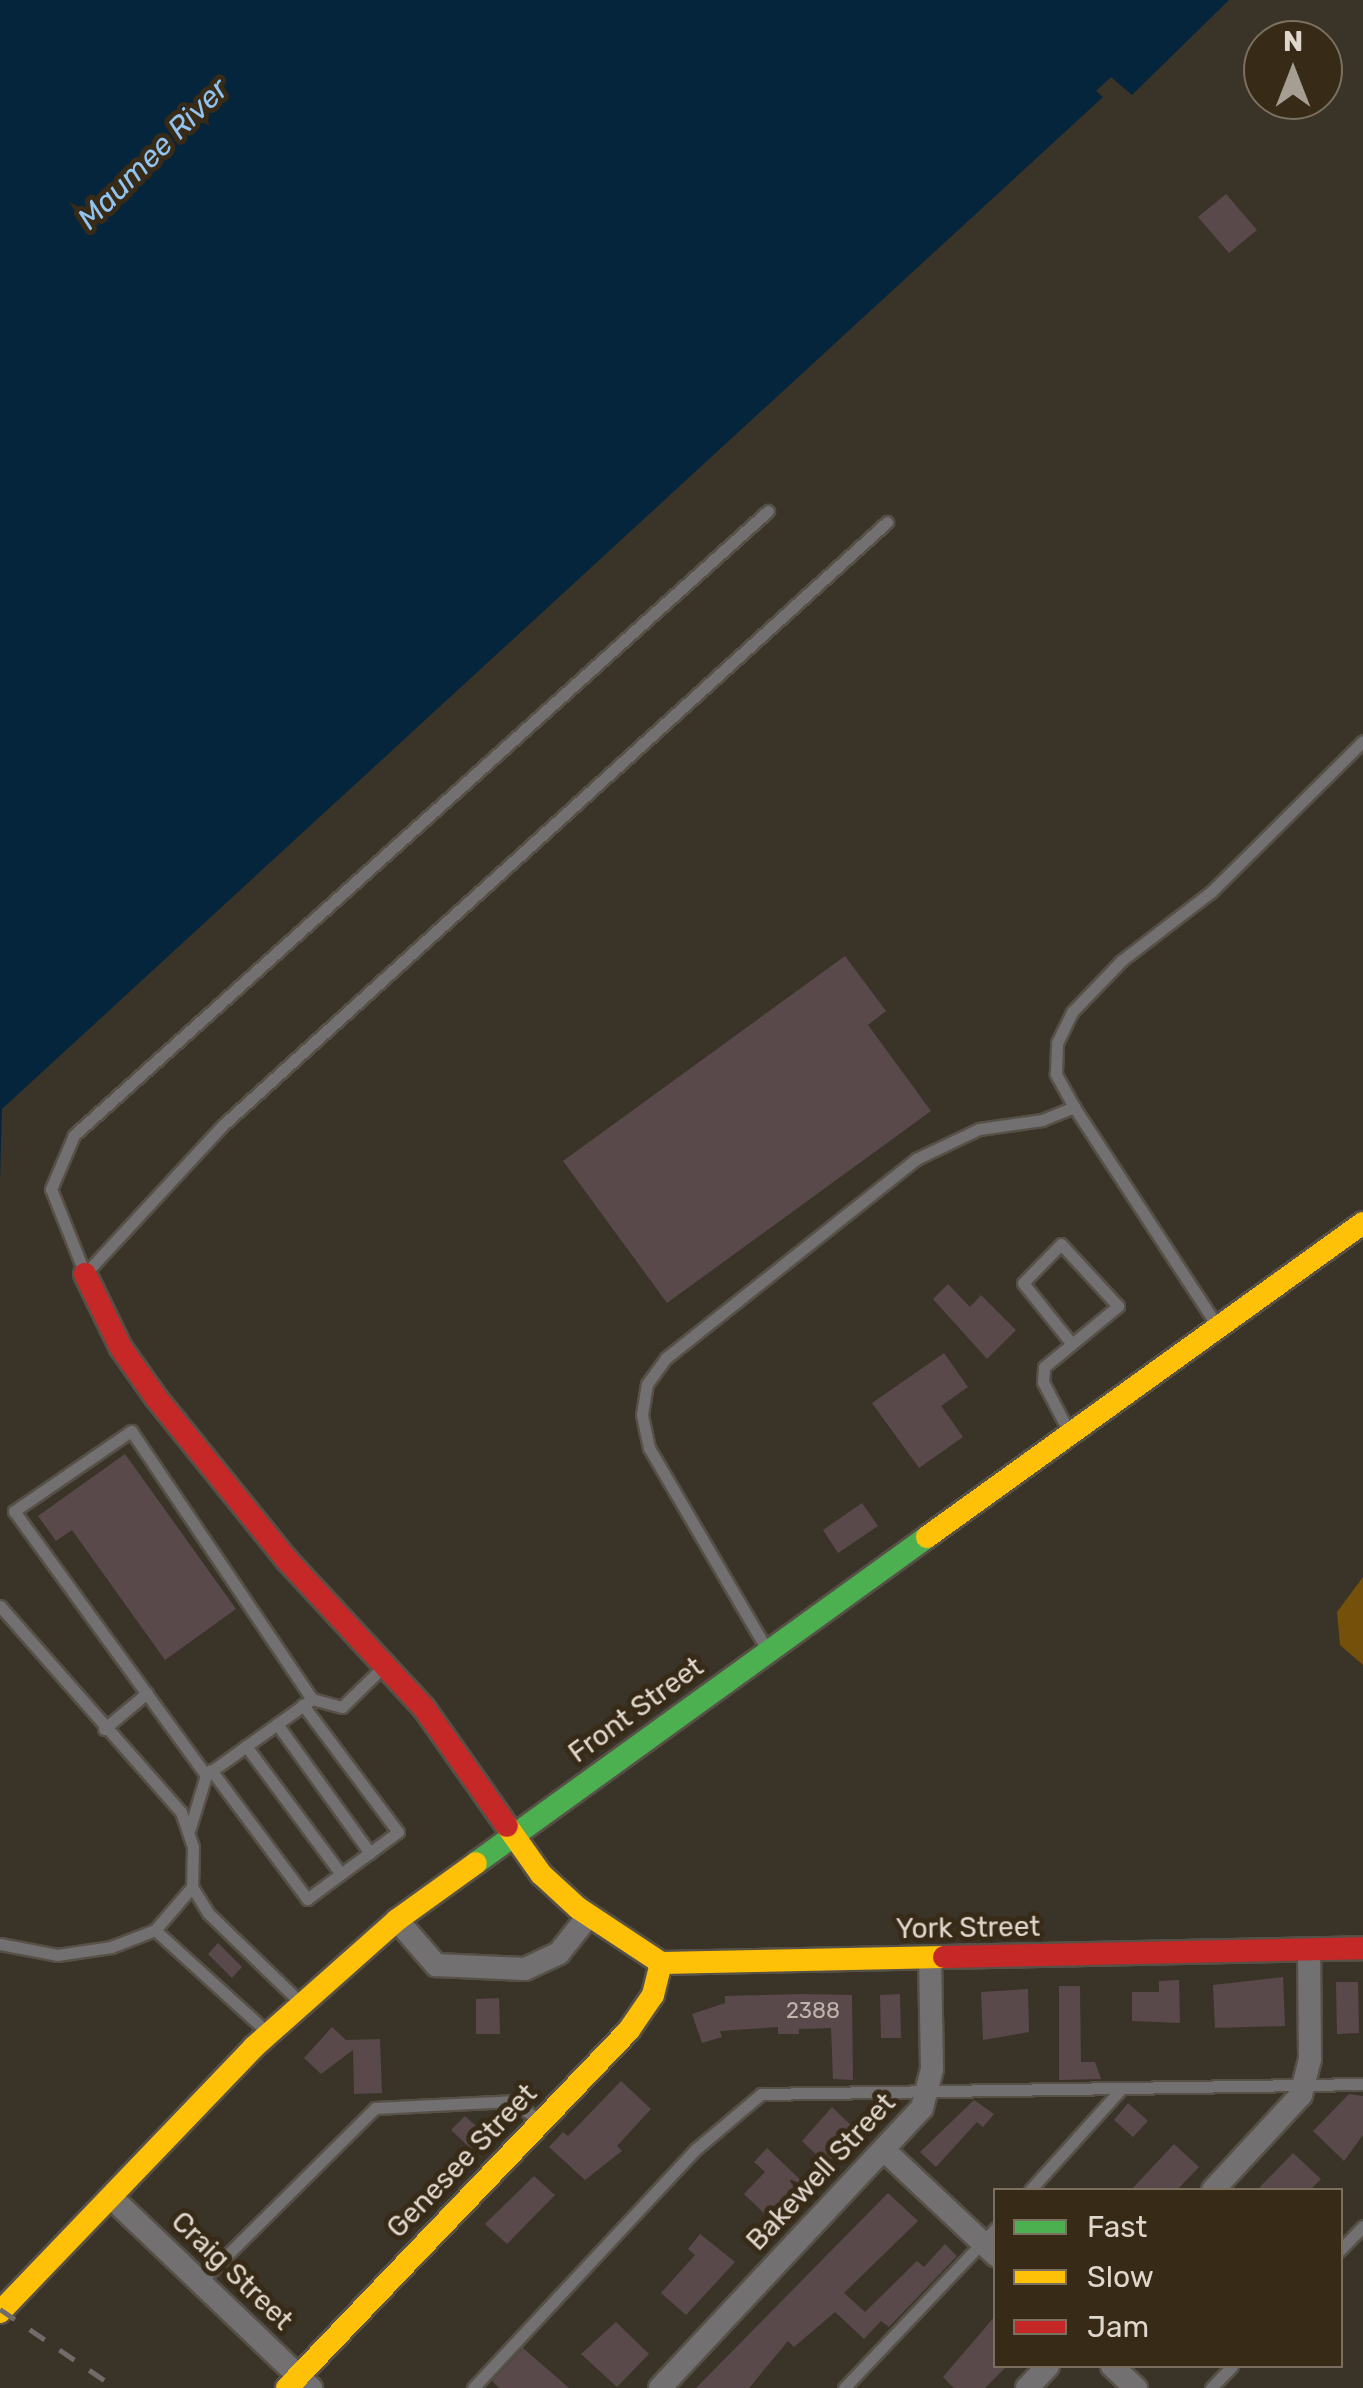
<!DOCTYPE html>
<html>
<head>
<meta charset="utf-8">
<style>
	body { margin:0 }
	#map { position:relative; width:1363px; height:2388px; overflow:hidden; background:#3a3328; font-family:Rubik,sans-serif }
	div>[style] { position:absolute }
	.green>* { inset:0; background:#74500b }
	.water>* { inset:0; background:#05253d }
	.building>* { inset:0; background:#5a494b }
	.roads { filter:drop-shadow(2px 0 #565047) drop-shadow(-2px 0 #565047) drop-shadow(0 2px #565047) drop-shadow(0 -2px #565047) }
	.lane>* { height:11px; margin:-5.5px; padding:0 5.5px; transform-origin:5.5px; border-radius:5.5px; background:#737072 }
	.street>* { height:22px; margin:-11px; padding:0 11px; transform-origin:11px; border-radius:11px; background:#737072 }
	.fast>* { height:22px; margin:-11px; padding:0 11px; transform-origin:11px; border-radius:11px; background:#4caf50 }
	.slow>* { height:22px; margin:-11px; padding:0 11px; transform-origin:11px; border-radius:11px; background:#ffc107 }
	.jam>* { height:22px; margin:-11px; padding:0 11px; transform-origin:11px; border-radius:11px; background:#c62828 }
	.rail>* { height:5px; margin-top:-2.5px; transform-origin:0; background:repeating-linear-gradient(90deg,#706b69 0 18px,transparent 0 36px) }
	span { translate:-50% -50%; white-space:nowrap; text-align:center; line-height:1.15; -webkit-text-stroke:10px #372a17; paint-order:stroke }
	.number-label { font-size:22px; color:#beb4ac }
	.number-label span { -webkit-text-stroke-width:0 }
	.street-label { font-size:28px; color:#e0d7cc }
	.water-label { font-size:30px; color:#91c4f1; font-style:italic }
	.legend { position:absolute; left:993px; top:2188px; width:350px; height:180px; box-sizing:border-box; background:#372a17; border:2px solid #7b6f5f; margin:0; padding:12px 18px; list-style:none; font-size:30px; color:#e0d7cc }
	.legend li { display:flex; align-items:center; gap:20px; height:50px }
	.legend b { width:50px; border:2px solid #7b6f5f }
	.north { position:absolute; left:1243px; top:20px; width:100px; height:100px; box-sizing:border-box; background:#372a17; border:2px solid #7b6f5f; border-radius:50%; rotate:0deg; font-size:28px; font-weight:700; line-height:40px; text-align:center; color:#e0d7cc }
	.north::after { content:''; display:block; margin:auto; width:35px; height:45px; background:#a69e93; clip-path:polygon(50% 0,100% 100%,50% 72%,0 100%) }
</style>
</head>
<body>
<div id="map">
	<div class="green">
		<i style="clip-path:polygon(1363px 1577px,1363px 1665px,1340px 1645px,1337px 1612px)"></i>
	</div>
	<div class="water">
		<i style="clip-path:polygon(0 0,1229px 0,1132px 95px,1111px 77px,1096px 91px,1103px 97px,2px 1109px,0 1181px)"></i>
	</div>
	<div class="building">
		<i style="clip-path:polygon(1226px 194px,1257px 230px,1229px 253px,1198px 217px)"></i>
		<i style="clip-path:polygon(845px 956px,886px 1011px,868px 1025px,931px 1111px,667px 1303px,563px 1161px)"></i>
		<i style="clip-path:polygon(948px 1284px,970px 1307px,981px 1295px,1016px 1330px,987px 1359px,933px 1299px)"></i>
		<i style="clip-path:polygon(944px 1353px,968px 1387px,941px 1406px,963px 1437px,919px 1468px,872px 1403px)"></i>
		<i style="clip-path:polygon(125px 1454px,236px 1609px,165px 1660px,72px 1530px,56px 1541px,38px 1516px)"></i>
		<i style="clip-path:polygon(862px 1503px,878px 1526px,838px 1553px,823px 1530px)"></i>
		<i style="clip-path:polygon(218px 1943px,242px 1967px,232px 1978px,208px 1954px)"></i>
		<i style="clip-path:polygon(1283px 1977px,1285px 2026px,1215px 2028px,1213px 1985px)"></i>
		<i style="clip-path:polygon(1179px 1980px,1180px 2023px,1132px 2021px,1132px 1992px,1159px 1992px,1159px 1981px)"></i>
		<i style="clip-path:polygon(1336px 1982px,1358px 1982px,1359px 2033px,1337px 2034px)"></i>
		<i style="clip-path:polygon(1059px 1986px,1080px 1986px,1081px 2062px,1095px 2062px,1101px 2079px,1059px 2080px)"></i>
		<i style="clip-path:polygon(1028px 1989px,1029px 2032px,983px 2040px,981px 1992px)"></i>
		<i style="clip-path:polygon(802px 1994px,852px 1995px,853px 2080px,833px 2079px,831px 2028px,799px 2029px,799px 2034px,778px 2034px,778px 2027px,720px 2031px,722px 2037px,702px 2043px,692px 2014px,725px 2003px,725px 1996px)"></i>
		<i style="clip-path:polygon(900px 1994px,901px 2038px,881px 2038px,880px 1995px)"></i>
		<i style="clip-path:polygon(499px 1998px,500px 2034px,476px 2034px,476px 1999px)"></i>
		<i style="clip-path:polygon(332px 2027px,346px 2040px,380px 2039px,382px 2093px,354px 2094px,353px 2050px,321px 2074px,304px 2058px)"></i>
		<i style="clip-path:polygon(621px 2081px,651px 2109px,617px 2146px,622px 2151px,585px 2180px,549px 2147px,563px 2132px,568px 2136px)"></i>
		<i style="clip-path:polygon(1349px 2094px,1363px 2096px,1363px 2135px,1344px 2161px,1313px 2131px)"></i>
		<i style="clip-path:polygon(974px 2100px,994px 2114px,983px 2127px,977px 2122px,936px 2167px,920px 2152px)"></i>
		<i style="clip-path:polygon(1128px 2103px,1148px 2121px,1133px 2137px,1114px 2120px)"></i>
		<i style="clip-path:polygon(832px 2107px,859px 2133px,826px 2164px,802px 2141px)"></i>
		<i style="clip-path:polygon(465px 2116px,485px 2134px,471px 2149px,451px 2130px)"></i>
		<i style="clip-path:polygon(1174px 2144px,1199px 2167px,1177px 2190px,1131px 2190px)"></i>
		<i style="clip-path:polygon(767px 2148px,807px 2186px,770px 2219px,744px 2194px,765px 2172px,754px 2162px)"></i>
		<i style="clip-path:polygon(1293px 2153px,1321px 2179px,1310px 2190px,1257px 2190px)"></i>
		<i style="clip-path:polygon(534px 2176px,555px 2195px,507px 2244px,485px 2224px)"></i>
		<i style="clip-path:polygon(888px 2193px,918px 2221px,844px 2293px,865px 2312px,917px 2261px,924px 2267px,945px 2244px,957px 2256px,889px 2327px,881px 2321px,864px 2339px,835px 2312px,794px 2347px,788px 2341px,749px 2388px,696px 2388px)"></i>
		<i style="clip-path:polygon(700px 2234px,735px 2262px,686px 2315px,661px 2293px,695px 2255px,688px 2249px)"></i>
		<i style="clip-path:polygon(996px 2315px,996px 2366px,1007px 2366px,985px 2388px,954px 2388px,943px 2377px)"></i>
		<i style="clip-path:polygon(616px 2322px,649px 2354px,617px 2387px,581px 2354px)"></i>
		<i style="clip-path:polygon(523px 2348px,569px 2388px,499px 2388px,492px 2381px)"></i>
	</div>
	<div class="roads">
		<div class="lane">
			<i style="left:768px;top:511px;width:933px;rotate:138.04deg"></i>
			<i style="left:74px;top:1135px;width:59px;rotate:113.1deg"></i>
			<i style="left:51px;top:1189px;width:92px;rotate:68.2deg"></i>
			<i style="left:85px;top:1274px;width:203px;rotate:-47.2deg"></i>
			<i style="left:223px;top:1125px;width:897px;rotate:-42.24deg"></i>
			<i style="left:1216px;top:1324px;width:259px;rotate:-123.2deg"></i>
			<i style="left:1074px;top:1107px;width:38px;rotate:-119deg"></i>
			<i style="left:1056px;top:1074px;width:31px;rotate:-88deg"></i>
			<i style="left:1057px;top:1043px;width:34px;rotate:-64deg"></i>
			<i style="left:1072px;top:1012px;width:71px;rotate:-46.1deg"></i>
			<i style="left:1121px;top:961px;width:113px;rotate:-37.5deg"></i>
			<i style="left:1211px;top:892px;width:214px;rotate:-44.8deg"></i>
			<i style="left:1068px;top:1430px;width:54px;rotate:-117.5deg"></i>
			<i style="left:1043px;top:1382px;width:15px;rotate:-86deg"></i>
			<i style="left:1044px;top:1367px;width:96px;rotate:-39.5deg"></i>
			<i style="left:1118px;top:1306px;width:84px;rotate:-132.6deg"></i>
			<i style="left:1061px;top:1244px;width:54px;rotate:134.3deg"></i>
			<i style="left:1023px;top:1283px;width:77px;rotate:51.3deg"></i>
			<i style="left:0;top:1606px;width:274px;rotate:48.7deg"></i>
			<i style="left:181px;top:1812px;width:37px;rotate:71deg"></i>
			<i style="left:193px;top:1847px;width:40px;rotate:91.4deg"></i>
			<i style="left:192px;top:1887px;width:31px;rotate:58deg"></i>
			<i style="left:208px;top:1913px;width:129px;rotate:44.1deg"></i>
			<i style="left:766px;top:1648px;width:232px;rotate:-120.3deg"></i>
			<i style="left:649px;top:1448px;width:34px;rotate:-102deg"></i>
			<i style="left:642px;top:1415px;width:31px;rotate:-81deg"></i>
			<i style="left:647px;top:1384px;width:32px;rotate:-54deg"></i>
			<i style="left:666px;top:1358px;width:320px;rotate:-38.5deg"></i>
			<i style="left:916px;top:1159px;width:70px;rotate:-25.5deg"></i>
			<i style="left:979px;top:1129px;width:64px;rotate:-8.1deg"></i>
			<i style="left:1042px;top:1120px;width:35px;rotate:-22deg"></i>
			<i style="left:312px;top:1699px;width:323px;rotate:-124deg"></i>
			<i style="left:131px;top:1431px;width:142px;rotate:145.6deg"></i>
			<i style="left:14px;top:1511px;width:326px;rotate:54deg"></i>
			<i style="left:206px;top:1775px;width:130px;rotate:-35.6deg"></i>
			<i style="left:312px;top:1699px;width:31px;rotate:15deg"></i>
			<i style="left:342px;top:1707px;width:56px;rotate:-44.3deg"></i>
			<i style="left:277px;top:1724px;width:159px;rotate:54.2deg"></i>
			<i style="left:104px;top:1729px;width:56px;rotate:-39.9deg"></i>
			<i style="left:246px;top:1746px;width:159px;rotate:53.4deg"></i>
			<i style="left:211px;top:1770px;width:161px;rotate:53.3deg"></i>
			<i style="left:307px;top:1899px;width:113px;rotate:-36.4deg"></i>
			<i style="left:398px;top:1832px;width:159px;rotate:-126.8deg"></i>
			<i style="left:190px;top:1828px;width:55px;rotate:-73.2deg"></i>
			<i style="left:155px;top:1930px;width:150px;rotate:42.3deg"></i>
			<i style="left:0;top:1944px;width:58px;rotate:10.9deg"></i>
			<i style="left:57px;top:1955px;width:55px;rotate:-8.4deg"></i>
			<i style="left:111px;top:1947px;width:47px;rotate:-21.1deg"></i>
			<i style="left:155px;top:1930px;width:57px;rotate:-49.3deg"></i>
			<i style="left:1030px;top:2190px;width:136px;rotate:-48deg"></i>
			<i style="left:1340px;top:2250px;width:33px;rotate:-46deg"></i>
			<i style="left:200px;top:2282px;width:247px;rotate:-44.8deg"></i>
			<i style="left:375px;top:2108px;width:136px;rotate:-2.9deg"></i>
			<i style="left:511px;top:2101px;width:36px;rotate:34deg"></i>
			<i style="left:473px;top:2388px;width:327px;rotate:-47deg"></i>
			<i style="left:696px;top:2149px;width:85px;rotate:-40.2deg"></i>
			<i style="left:761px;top:2094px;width:602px;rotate:-0.95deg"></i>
			<i style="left:844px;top:2388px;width:221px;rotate:-46.5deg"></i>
			<i style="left:1211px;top:2388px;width:30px;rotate:-46deg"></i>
		</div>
		<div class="street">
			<i style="left:397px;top:1920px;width:60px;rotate:49.1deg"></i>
			<i style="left:436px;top:1965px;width:89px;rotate:2.6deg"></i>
			<i style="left:525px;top:1969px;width:38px;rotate:-25deg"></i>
			<i style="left:559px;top:1953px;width:48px;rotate:-51.7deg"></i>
			<i style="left:884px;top:2150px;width:154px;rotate:43.2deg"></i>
			<i style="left:1213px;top:2190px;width:129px;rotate:-47.2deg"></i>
			<i style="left:1301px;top:2095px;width:37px;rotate:-76deg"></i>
			<i style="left:1310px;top:2059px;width:109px;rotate:-90.5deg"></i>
			<i style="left:111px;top:2197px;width:277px;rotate:43.7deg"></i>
			<i style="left:1112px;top:2366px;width:33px;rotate:43deg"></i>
			<i style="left:660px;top:2388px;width:383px;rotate:-46.9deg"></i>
			<i style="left:922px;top:2108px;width:40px;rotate:-75.6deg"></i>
			<i style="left:932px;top:2069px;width:110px;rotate:-91deg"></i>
			<i style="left:1027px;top:2388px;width:30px;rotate:-46deg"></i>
		</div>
		<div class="fast">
			<i style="left:476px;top:1863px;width:556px;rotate:-35.86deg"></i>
		</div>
		<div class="slow">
			<i style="left:927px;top:1537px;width:537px;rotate:-35.76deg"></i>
			<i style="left:507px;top:1826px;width:59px;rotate:54.7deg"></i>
			<i style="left:541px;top:1874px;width:50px;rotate:42.6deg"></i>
			<i style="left:578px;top:1908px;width:100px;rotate:33.5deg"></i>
			<i style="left:661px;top:1963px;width:283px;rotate:-1.2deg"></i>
			<i style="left:0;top:2312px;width:367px;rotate:-46.2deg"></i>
			<i style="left:254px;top:2047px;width:191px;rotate:-41.6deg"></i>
			<i style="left:397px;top:1920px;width:97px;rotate:-35.8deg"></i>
			<i style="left:287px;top:2388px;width:495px;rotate:-46.3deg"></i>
			<i style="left:629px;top:2030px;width:42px;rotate:-55.6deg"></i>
			<i style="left:653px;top:1995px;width:33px;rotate:-76deg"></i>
		</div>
		<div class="jam">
			<i style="left:85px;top:1274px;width:82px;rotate:64.1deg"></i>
			<i style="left:121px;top:1348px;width:62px;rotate:54.8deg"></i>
			<i style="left:157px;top:1399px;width:206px;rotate:51.1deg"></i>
			<i style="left:286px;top:1559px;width:203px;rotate:47.2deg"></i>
			<i style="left:424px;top:1708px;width:144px;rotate:54.9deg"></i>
			<i style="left:944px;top:1957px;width:419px;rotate:-1.2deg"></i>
		</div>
	</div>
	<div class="rail">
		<i style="left:0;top:2309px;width:140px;rotate:34.3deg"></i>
	</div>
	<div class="number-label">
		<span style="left:813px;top:2011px">2388</span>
	</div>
	<div class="street-label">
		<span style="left:636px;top:1710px;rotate:-36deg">Front Street</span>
		<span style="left:968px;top:1928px;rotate:-1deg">York Street</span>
		<span style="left:462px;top:2161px;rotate:-46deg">Genesee Street</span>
		<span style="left:821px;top:2172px;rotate:-47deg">Bakewell Street</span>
		<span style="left:232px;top:2271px;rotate:44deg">Craig Street</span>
	</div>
	<div class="water-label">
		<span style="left:153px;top:154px;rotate:-45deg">Maumee River</span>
	</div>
	<ul class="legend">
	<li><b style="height:12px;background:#4caf50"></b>Fast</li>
	<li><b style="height:12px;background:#ffc107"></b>Slow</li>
	<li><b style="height:12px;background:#c62828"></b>Jam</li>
	</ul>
	<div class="north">N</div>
</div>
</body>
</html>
